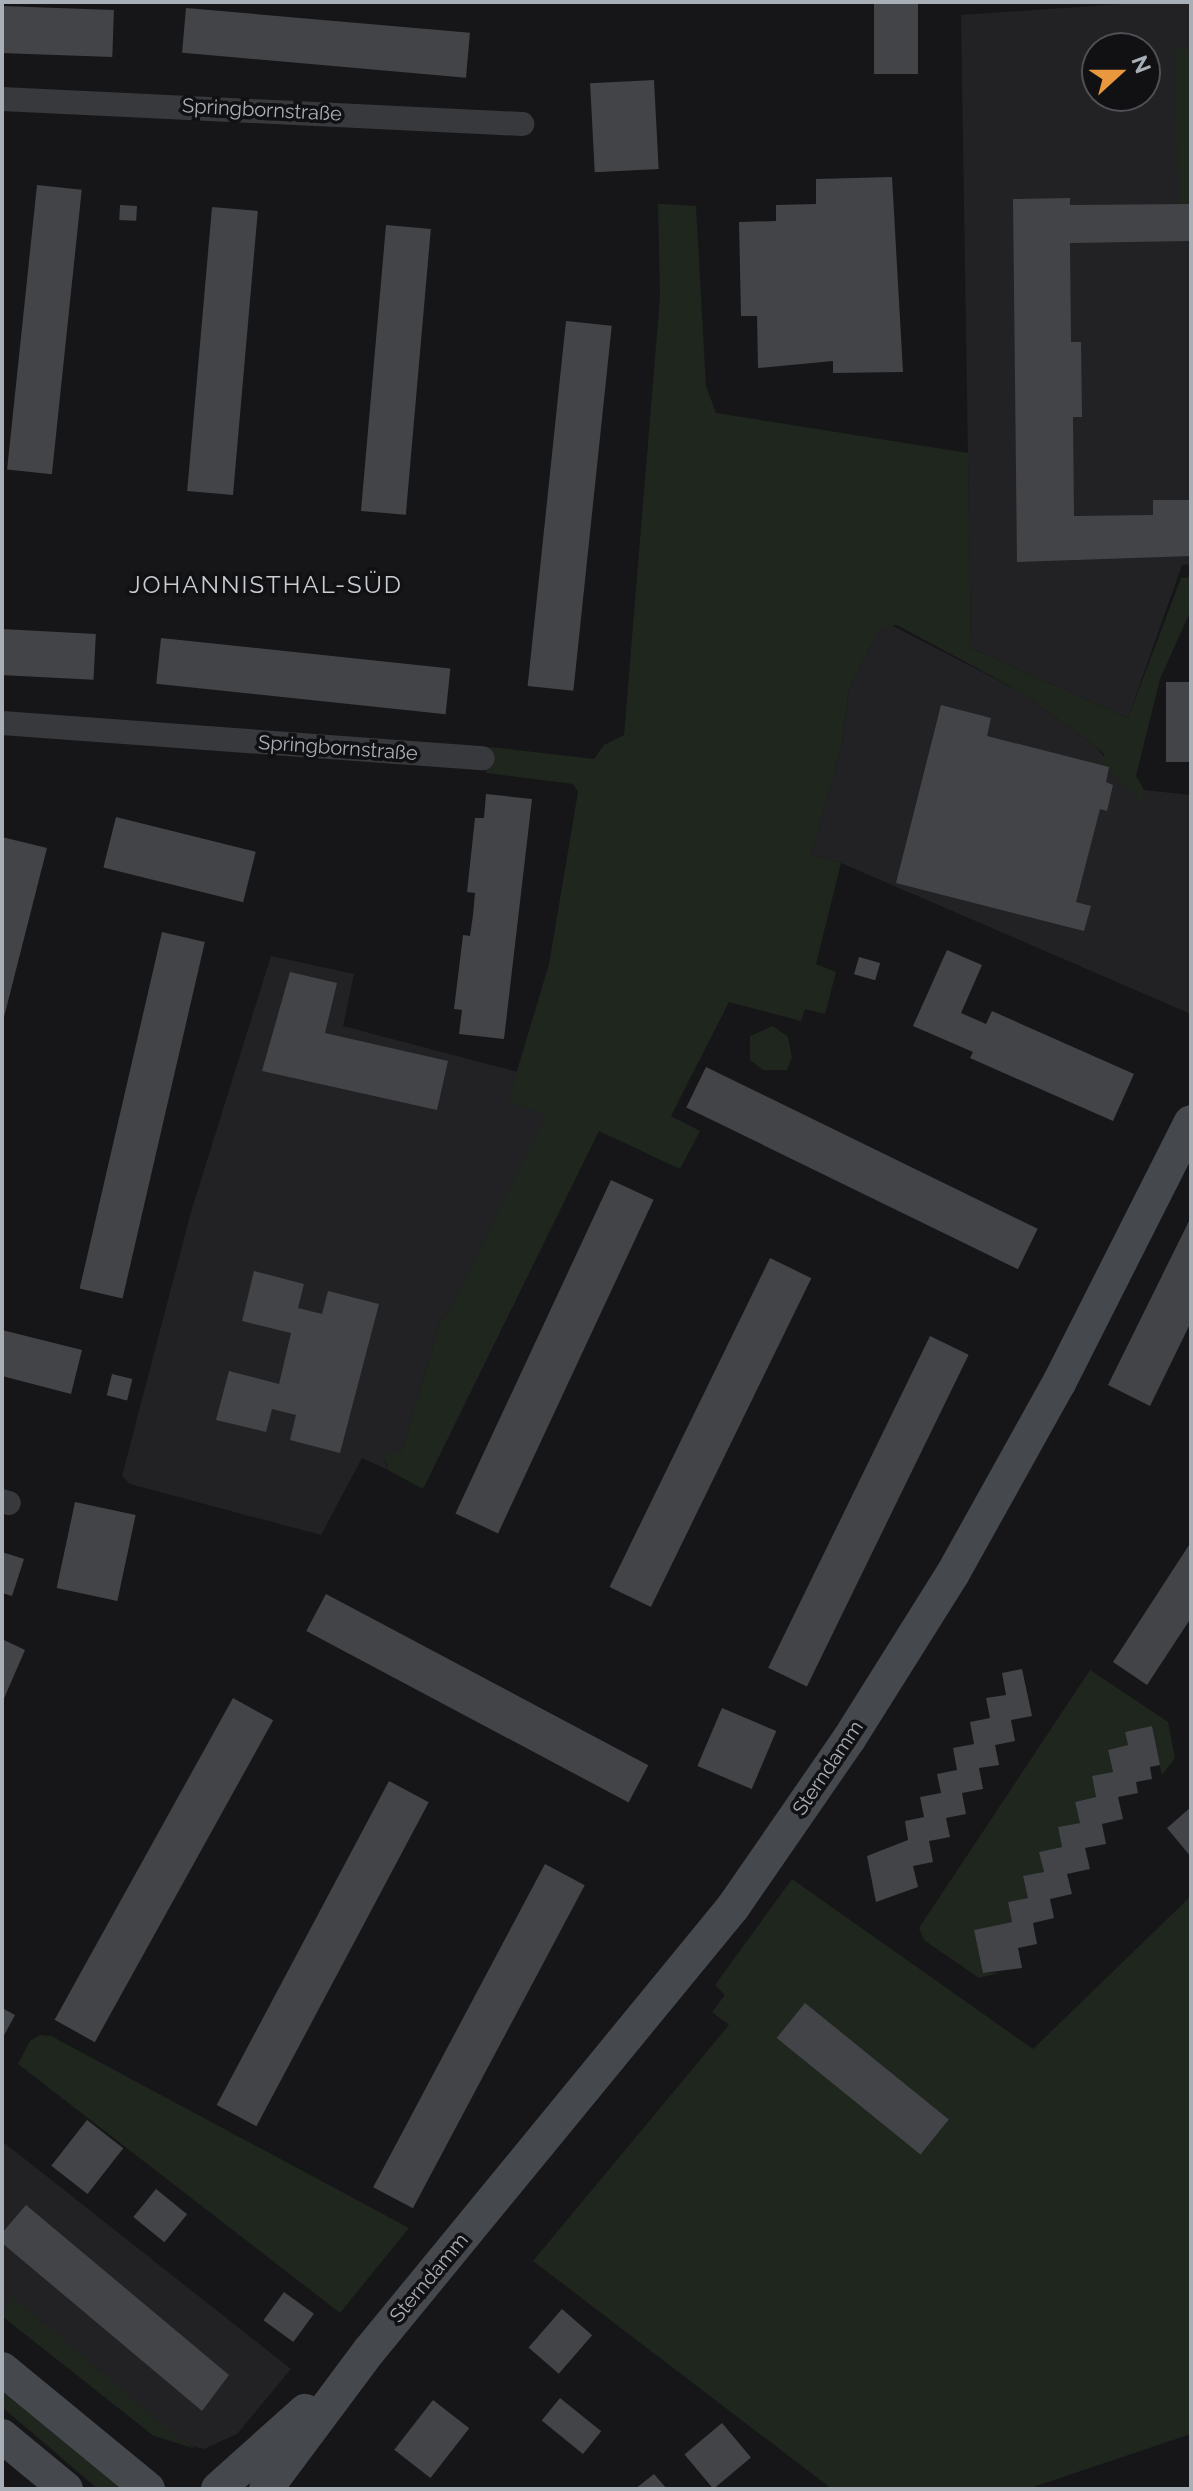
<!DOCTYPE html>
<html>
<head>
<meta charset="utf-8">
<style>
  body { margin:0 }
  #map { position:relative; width:1193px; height:2491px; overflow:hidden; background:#161618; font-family:Raleway,sans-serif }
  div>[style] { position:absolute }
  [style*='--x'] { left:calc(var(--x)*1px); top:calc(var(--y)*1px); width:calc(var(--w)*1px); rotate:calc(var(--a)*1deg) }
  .built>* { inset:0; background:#222225 }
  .green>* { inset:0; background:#1e261e }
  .building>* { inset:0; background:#434448; transform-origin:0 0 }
  .street>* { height:24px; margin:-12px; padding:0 12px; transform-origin:12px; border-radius:12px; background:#37393d }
  .secondary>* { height:34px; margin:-17px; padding:0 17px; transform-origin:17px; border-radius:17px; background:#45484d }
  span { translate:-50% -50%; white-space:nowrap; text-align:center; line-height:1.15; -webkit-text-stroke:7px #111113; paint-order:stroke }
  .street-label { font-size:20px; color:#a9afb7 }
  .quarter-label { font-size:24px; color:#c9cdd3; letter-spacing:2px }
  .frame { position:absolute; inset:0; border:4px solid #a9afb7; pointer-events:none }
  .north { position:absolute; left:1081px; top:32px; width:80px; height:80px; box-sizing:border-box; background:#111113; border:2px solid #4e5055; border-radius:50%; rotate:69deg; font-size:22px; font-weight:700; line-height:32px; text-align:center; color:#a9afb7 }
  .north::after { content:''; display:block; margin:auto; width:28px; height:36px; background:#e9983d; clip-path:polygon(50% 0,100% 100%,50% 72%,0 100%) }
</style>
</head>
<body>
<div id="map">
  <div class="built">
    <div style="clip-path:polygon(evenodd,1151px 2px,1191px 2px,1191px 564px,1182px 565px,1128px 718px,971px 648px,961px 15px,1151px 2px,1097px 48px,1145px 48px,1145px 96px,1097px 96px,1097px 48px)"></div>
    <div style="clip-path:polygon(889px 624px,1021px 692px,1095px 746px,1141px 801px,1144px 790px,1191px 795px,1191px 1014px,841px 863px,811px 855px,842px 745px,849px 689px,880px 629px)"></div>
    <div style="clip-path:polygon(271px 956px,354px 974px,343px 1026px,521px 1073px,557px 1113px,492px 1224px,445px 1318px,441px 1318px,402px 1451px,385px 1462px,388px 1470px,362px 1458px,321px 1535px,130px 1484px,122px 1476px,191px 1212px)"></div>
    <div style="clip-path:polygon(2px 2141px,291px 2369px,237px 2434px,204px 2449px,154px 2436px,2px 2316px)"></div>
  </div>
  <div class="green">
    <div style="clip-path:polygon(1174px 49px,1191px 49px,1191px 204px,1179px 204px)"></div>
    <div style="clip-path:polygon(658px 204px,696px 206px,706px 386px,716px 413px,968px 453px,971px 648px,1128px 718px,1181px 578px,1191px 577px,1191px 610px,1160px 679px,1136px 776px,1144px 790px,1142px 802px,1101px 762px,1104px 754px,1095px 746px,1021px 692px,897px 625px,880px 629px,849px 689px,842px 745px,811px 855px,841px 863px,816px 964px,836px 972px,825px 1014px,805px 1009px,801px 1021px,729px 1002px,671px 1116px,700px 1131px,680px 1169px,599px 1131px,423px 1489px,388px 1470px,384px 1455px,402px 1451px,441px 1318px,445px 1318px,546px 1115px,508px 1101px,549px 964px,578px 792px,573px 784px,486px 773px,490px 747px,594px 759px,604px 745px,624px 735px,660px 297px)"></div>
    <div style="clip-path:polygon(773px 1026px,788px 1037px,792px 1058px,787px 1070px,763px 1070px,750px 1060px,750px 1036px)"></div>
    <div style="clip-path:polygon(1090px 1670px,1168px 1722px,1175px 1758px,1162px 1775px,1152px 1727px,1125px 1732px,1128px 1745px,1108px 1750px,1113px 1772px,1092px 1777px,1096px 1797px,1075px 1802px,1080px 1823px,1058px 1827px,1062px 1847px,1040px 1852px,1044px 1872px,1023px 1877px,1028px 1898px,1008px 1902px,1012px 1922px,974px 1930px,983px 1972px,1000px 1973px,979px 1978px,924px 1940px,919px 1928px)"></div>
    <div style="clip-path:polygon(792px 1879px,1033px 2049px,1191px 1896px,1191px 2434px,1027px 2489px,832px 2489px,533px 2261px,729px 2025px,712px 2012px,725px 1995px,715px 1985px)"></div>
    <div style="clip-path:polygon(40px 2035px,51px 2036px,409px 2228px,340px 2313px,18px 2064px,30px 2041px)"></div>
    <div style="clip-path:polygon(12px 2296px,177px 2437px,196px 2449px,154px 2436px,2px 2316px)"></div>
    <div style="clip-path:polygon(2px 2386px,127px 2489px,98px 2489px,2px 2407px)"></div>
  </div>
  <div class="building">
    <div style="left:874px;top:2px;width:44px;height:72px"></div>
    <div style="left:2px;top:6px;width:112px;height:47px;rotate:2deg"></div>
    <div style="left:186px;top:8px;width:285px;height:45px;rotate:5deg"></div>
    <div style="left:654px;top:80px;width:89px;height:64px;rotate:87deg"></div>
    <div style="clip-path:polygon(892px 177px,903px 372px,833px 373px,833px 361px,758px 368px,757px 316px,741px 316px,739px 222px,776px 221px,776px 205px,816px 204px,816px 179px)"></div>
    <div style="left:37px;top:185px;width:45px;height:286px;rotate:6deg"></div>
    <div style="clip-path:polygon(1070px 198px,1070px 205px,1191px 204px,1191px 241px,1070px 243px,1071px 342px,1081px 342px,1082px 417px,1073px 417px,1074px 516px,1153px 515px,1153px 500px,1191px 500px,1191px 556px,1017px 562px,1013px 199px)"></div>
    <div style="left:120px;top:205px;width:17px;height:15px;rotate:3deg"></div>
    <div style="left:212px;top:207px;width:46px;height:285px;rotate:5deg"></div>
    <div style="left:386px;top:225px;width:45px;height:287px;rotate:5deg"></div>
    <div style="left:566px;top:321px;width:46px;height:367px;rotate:6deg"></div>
    <div style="left:2px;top:629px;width:94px;height:46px;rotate:3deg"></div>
    <div style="left:161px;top:638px;width:291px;height:46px;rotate:6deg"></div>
    <div style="left:1191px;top:682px;width:80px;height:25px;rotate:90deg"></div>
    <div style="clip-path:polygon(941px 705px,991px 718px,987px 736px,1109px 767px,1106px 782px,1113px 785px,1107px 811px,1100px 809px,1076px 902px,1091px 906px,1084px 931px,896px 883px)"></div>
    <div style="clip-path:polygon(486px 794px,532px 799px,504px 1039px,459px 1034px,462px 1010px,454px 1009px,463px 935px,470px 936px,473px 915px,475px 893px,467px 892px,475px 818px,484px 818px)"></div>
    <div style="left:116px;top:817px;width:144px;height:52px;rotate:14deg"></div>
    <div style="clip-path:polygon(2px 837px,47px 848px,3px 1021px,2px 1021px)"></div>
    <div style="left:162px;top:932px;width:44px;height:366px;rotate:13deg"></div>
    <div style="clip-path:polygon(947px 950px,982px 965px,961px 1013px,986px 1024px,992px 1011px,1134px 1074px,1113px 1121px,970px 1058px,973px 1052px,913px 1026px)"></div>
    <div style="left:859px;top:957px;width:22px;height:18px;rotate:16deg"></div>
    <div style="clip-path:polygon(290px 972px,337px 983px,325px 1033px,448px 1061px,437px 1110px,262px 1071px)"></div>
    <div style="left:706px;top:1067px;width:369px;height:45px;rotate:26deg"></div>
    <div style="left:611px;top:1180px;width:47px;height:368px;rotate:25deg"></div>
    <div style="clip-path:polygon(1191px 1217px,1191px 1322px,1150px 1406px,1108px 1385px)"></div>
    <div style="left:770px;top:1258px;width:46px;height:366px;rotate:26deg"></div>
    <div style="clip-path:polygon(254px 1271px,304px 1284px,298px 1308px,322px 1314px,328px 1291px,379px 1304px,340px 1453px,290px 1440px,296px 1415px,272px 1409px,266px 1432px,216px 1420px,229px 1371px,279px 1384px,291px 1333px,242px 1321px)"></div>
    <div style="clip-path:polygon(2px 1330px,82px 1350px,71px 1394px,2px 1376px)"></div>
    <div style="left:930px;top:1336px;width:43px;height:369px;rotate:26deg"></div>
    <div style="left:112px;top:1374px;width:21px;height:22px;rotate:14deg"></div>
    <div style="left:75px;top:1502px;width:62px;height:88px;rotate:12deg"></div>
    <div style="clip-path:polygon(1191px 1542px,1191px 1618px,1147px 1685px,1113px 1662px)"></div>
    <div style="clip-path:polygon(2px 1552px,24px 1559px,12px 1596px,2px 1593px)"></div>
    <div style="left:326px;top:1594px;width:365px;height:42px;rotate:28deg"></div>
    <div style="clip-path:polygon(2px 1639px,25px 1650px,2px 1703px)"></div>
    <div style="clip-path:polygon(1022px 1669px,1032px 1716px,1011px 1720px,1015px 1741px,995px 1745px,999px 1765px,979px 1768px,983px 1789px,962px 1793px,966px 1814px,946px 1818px,950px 1837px,929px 1841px,933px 1862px,913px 1866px,918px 1887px,876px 1902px,867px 1856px,908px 1840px,905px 1821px,924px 1817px,920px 1797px,941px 1793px,937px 1774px,957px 1770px,953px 1748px,974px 1744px,970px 1722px,990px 1718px,986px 1698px,1006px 1695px,1002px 1673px)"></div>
    <div style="left:233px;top:1698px;width:46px;height:368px;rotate:29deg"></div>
    <div style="left:722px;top:1708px;width:59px;height:63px;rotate:23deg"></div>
    <div style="clip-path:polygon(1152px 1726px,1160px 1765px,1150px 1767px,1152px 1779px,1136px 1782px,1138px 1793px,1118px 1797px,1123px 1819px,1102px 1824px,1106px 1844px,1085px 1848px,1090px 1869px,1067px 1874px,1072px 1894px,1050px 1899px,1054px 1918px,1033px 1923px,1037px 1944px,1018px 1948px,1022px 1968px,983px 1973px,974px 1930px,1012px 1922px,1008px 1902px,1028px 1898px,1023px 1876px,1044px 1872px,1039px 1852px,1062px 1847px,1058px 1827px,1080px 1823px,1075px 1802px,1096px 1797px,1092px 1776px,1113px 1772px,1108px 1750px,1128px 1745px,1125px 1732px)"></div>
    <div style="left:389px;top:1781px;width:45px;height:367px;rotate:28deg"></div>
    <div style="clip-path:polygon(1191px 1807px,1191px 1857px,1167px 1828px)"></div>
    <div style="left:545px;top:1864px;width:45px;height:366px;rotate:28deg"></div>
    <div style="left:805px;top:2003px;width:185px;height:45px;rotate:39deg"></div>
    <div style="clip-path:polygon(2px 2008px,15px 2015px,2px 2039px)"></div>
    <div style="left:87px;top:2120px;width:46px;height:58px;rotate:38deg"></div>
    <div style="left:156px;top:2189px;width:40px;height:36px;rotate:39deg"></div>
    <div style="clip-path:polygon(26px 2205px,229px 2375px,202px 2411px,2px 2243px,2px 2233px)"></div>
    <div style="left:284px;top:2292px;width:37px;height:35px;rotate:36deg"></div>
    <div style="left:562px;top:2309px;width:40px;height:51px;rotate:41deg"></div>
    <div style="left:560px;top:2398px;width:53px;height:29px;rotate:39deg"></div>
    <div style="left:433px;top:2400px;width:46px;height:63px;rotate:38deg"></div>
    <div style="left:722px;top:2423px;width:45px;height:49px;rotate:50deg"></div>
    <div style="clip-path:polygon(654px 2474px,667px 2489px,635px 2489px)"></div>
  </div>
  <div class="street">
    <div style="--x:2;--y:99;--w:521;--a:2.75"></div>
    <div style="--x:2;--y:723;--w:482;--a:4.2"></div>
    <div style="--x:2;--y:1501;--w:7;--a:16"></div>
  </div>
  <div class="secondary">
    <div style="--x:2;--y:2369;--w:189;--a:39.4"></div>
    <div style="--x:2;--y:2436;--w:83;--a:39.6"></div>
    <div style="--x:218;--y:2489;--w:117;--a:-41.9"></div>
    <div style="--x:266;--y:2489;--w:172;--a:-53.3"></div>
    <div style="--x:369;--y:2351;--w:574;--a:-50.65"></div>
    <div style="--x:733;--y:1907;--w:204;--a:-55.4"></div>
    <div style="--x:849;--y:1739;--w:194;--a:-57.9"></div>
    <div style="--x:952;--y:1575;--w:220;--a:-60.9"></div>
    <div style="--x:1059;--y:1383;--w:292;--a:-63.2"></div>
  </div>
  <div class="street-label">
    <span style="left:262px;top:110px;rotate:3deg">Springbornstraße</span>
    <span style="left:338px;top:748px;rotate:4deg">Springbornstraße</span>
    <span style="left:828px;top:1768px;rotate:-56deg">Sterndamm</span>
    <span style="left:429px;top:2278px;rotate:-50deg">Sterndamm</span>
  </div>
  <div class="quarter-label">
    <span style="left:266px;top:585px">JOHANNISTHAL-SÜD</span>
  </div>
  <div class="frame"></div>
  <div class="north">N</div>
</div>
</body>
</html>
